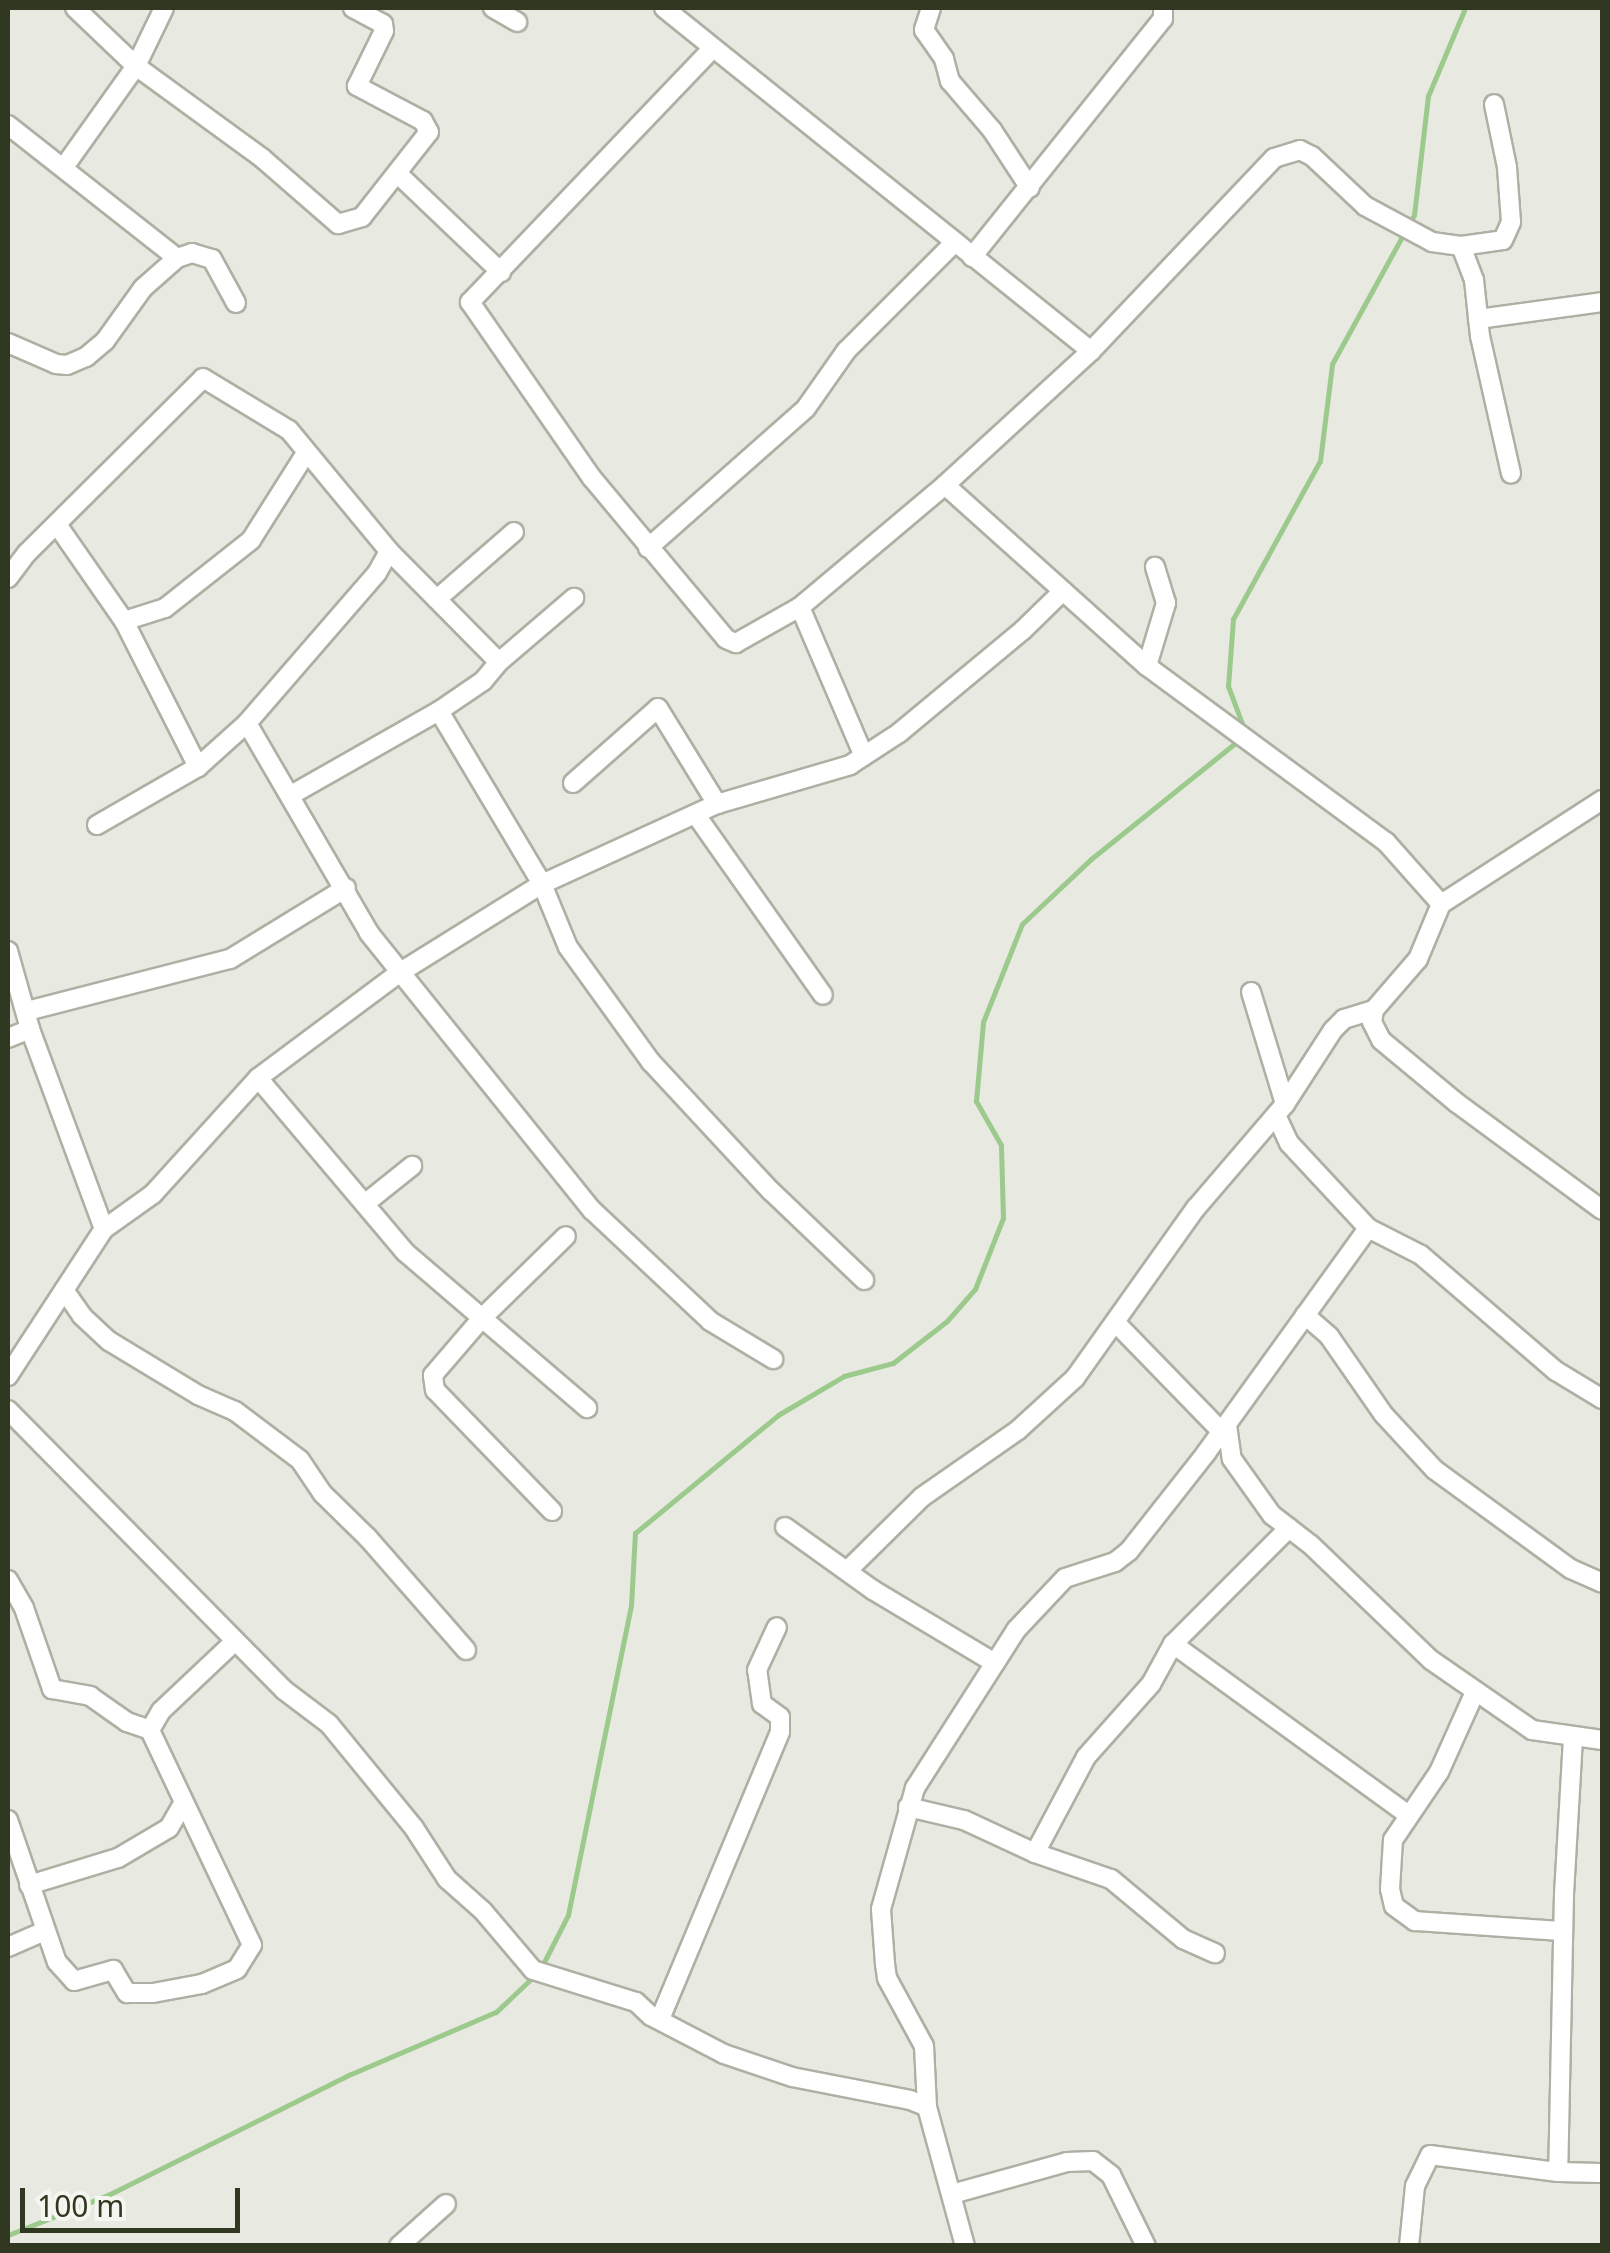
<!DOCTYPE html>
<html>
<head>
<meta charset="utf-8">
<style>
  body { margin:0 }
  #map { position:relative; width:1610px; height:2253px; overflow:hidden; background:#e8e9e0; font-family:"Noto Sans",sans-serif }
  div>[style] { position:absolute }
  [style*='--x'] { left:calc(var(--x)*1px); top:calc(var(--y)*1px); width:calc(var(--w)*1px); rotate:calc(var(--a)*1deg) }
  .stream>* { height:5px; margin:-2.5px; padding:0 2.5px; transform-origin:2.5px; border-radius:2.5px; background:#9bca8c }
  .roads { filter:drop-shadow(2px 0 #adb0a3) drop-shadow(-2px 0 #adb0a3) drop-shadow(0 2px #adb0a3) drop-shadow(0 -2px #adb0a3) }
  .minor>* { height:18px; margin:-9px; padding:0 9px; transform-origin:9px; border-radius:9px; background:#fff }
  span { translate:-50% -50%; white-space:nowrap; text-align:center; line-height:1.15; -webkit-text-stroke:8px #f6f6f0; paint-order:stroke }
  .frame { position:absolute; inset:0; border:10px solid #303822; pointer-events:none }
  .scale { position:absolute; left:20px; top:2188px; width:220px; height:45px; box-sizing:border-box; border:5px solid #303822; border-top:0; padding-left:12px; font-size:30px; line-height:35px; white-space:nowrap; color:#303822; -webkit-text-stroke:8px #f6f6f0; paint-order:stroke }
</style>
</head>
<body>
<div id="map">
  <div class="stream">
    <div style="--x:1244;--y:729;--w:46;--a:-110.4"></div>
    <div style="--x:1228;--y:686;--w:67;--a:-85.7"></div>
    <div style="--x:1233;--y:619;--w:180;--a:-61.2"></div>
    <div style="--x:1320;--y:461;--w:98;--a:-82.9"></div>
    <div style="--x:1332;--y:364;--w:170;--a:-61.2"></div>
    <div style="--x:1414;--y:215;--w:120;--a:-83.3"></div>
    <div style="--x:1428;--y:96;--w:95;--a:-67.2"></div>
    <div style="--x:541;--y:1968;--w:59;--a:-63"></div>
    <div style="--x:568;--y:1915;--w:315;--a:-78.5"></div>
    <div style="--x:631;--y:1606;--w:73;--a:-86.9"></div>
    <div style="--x:635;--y:1533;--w:185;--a:-39.5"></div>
    <div style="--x:778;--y:1415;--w:77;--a:-30.6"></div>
    <div style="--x:844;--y:1376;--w:51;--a:-14.9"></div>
    <div style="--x:893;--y:1363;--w:68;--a:-37.9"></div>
    <div style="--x:947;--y:1321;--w:43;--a:-48.8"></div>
    <div style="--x:975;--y:1289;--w:76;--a:-68.5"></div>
    <div style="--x:1003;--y:1218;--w:73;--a:-91.6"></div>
    <div style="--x:1001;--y:1145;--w:51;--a:-119.6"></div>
    <div style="--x:976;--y:1101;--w:79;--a:-84.9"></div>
    <div style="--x:983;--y:1022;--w:105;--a:-68.3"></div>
    <div style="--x:1022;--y:924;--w:95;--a:-43.3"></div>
    <div style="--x:1091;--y:859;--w:189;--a:-38.8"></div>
    <div style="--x:8;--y:2235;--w:108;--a:-21.8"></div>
    <div style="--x:108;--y:2195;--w:271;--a:-26.5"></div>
    <div style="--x:351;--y:2074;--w:158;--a:-23.2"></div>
    <div style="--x:496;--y:2012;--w:52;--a:-43.5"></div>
  </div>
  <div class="roads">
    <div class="minor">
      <div style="--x:75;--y:8;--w:84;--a:43.6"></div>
      <div style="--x:136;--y:66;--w:156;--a:36.1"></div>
      <div style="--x:262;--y:158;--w:101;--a:41"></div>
      <div style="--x:338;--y:224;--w:25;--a:-16"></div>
      <div style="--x:362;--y:217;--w:108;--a:-51.8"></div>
      <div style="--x:429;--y:132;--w:13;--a:-119"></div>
      <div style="--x:423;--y:121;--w:75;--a:-152.1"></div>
      <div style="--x:357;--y:86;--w:61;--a:-63.9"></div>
      <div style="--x:384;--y:31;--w:7;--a:-98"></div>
      <div style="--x:383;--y:24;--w:34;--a:-152"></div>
      <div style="--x:493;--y:8;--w:28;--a:30"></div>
      <div style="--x:664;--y:8;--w:548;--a:38.77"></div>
      <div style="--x:931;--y:8;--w:23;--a:108"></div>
      <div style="--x:924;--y:30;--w:35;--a:55"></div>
      <div style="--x:944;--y:59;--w:23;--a:75"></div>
      <div style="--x:950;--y:81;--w:65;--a:49.4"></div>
      <div style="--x:992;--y:130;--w:69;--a:56.8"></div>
      <div style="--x:711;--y:50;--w:349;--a:133.7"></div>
      <div style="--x:470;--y:302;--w:214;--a:55.3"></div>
      <div style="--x:592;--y:478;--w:209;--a:50.2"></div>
      <div style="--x:726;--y:639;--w:11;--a:22"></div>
      <div style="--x:736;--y:643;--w:73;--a:-29.4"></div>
      <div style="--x:800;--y:607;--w:189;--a:-40.1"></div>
      <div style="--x:945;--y:485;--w:198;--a:-42.5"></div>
      <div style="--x:1091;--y:351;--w:266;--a:-46.5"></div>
      <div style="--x:1274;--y:158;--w:27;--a:-17"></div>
      <div style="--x:1300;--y:150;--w:13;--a:27"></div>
      <div style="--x:1312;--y:156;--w:73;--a:43.3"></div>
      <div style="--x:1365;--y:206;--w:76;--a:28.2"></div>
      <div style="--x:1432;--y:242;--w:29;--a:8"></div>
      <div style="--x:1461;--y:246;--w:42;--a:-8.1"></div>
      <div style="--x:1503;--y:240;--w:20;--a:-66"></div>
      <div style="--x:1511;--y:222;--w:55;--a:-94.2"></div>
      <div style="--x:1507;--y:167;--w:64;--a:-101.7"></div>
      <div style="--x:8;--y:125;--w:215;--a:38.2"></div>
      <div style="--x:64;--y:167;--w:124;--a:-54.5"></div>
      <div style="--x:136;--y:66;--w:64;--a:-64.2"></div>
      <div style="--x:399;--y:175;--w:141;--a:43.6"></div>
      <div style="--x:1461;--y:246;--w:36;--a:69"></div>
      <div style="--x:1474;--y:280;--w:56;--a:83.9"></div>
      <div style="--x:1480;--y:336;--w:141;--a:77.3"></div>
      <div style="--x:972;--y:257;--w:305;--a:-51.3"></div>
      <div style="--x:1163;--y:19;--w:11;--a:-90"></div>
      <div style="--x:1478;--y:319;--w:125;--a:-7.8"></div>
      <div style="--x:8;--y:343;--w:52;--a:23.6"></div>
      <div style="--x:56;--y:364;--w:11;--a:5"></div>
      <div style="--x:67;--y:365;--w:21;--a:-23"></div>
      <div style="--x:86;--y:357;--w:25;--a:-40"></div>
      <div style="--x:105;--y:341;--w:65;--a:-54.4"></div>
      <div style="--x:143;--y:288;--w:45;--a:-41.4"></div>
      <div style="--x:177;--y:258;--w:16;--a:-18"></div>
      <div style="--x:192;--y:253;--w:21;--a:17"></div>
      <div style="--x:212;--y:259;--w:50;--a:61.4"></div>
      <div style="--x:945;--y:485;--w:271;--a:41.9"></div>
      <div style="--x:1147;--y:666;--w:297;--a:36.4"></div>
      <div style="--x:1386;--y:842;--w:83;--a:48.4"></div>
      <div style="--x:58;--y:526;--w:116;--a:55.2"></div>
      <div style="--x:124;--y:621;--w:164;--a:63.1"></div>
      <div style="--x:648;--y:548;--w:211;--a:-41.5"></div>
      <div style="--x:806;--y:408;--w:70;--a:-54.9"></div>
      <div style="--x:846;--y:351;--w:153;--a:-45"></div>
      <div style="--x:8;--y:578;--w:31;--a:-53"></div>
      <div style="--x:27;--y:553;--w:248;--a:-44.8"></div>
      <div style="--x:203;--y:378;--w:100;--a:31.2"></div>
      <div style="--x:289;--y:430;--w:157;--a:50.4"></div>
      <div style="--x:389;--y:551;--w:156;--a:45.3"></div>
      <div style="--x:499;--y:662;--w:25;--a:130"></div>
      <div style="--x:483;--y:681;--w:53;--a:145.7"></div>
      <div style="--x:439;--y:711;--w:201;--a:59.2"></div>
      <div style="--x:542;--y:884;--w:192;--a:-24.6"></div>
      <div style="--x:717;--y:804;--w:139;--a:-16.3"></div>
      <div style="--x:850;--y:765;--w:59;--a:-33.1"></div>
      <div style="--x:899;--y:733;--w:161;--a:-39.7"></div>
      <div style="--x:1023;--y:630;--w:56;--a:-44.3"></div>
      <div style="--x:437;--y:599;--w:102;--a:-41"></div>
      <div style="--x:800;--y:607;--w:162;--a:66.8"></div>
      <div style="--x:124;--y:621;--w:43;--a:-17.6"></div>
      <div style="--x:165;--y:608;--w:110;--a:-38.3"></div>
      <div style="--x:251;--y:540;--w:103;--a:-57.7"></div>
      <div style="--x:499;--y:662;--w:99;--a:-40.5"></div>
      <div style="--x:1147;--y:666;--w:66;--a:-73.2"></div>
      <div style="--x:1166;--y:603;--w:38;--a:-107"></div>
      <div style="--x:247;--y:723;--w:243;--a:59.8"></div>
      <div style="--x:369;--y:933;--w:356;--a:51.2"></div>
      <div style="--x:592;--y:1210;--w:162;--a:43.2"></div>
      <div style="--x:710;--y:1321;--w:74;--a:31.1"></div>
      <div style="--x:573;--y:783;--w:113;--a:-41.4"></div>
      <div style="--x:658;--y:708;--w:113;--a:58.4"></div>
      <div style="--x:291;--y:795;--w:170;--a:-29.6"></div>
      <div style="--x:1602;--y:800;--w:192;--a:147.1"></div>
      <div style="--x:1441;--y:904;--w:60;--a:112.7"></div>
      <div style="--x:1418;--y:959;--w:67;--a:130.8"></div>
      <div style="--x:1374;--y:1010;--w:12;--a:99"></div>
      <div style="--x:1372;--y:1022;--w:20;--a:63"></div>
      <div style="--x:1381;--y:1040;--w:99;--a:39.7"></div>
      <div style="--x:1457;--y:1103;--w:180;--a:36.4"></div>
      <div style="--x:696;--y:815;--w:220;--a:54.8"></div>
      <div style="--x:97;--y:825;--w:116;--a:-29.9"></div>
      <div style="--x:198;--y:767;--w:66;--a:-41.9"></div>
      <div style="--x:247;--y:723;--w:198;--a:-49.1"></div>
      <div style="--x:377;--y:573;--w:25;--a:-61"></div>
      <div style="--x:8;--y:951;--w:81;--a:74.2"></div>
      <div style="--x:30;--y:1029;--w:213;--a:69.7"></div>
      <div style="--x:1251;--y:992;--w:117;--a:73.1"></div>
      <div style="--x:27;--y:1011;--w:210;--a:-14.4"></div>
      <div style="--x:230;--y:959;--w:136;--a:-31.5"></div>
      <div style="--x:8;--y:1038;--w:24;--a:-22"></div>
      <div style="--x:258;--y:1078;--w:228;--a:49.8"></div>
      <div style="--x:405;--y:1252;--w:240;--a:40.6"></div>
      <div style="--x:1276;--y:1115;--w:31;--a:65"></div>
      <div style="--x:1289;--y:1143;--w:116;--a:47.1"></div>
      <div style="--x:1368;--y:1228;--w:59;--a:27"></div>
      <div style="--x:1421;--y:1255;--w:178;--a:40.7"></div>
      <div style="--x:1556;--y:1371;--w:54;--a:31.3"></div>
      <div style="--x:367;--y:1202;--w:58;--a:-38.7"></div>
      <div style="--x:64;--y:1290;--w:32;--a:55"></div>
      <div style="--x:82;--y:1316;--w:37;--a:43"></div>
      <div style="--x:109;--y:1341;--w:104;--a:31.2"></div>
      <div style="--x:198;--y:1395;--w:40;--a:23.4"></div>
      <div style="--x:235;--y:1411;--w:81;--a:37"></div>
      <div style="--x:300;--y:1460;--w:40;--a:56"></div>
      <div style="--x:322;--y:1493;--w:64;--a:44.4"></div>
      <div style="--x:368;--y:1538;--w:149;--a:48.8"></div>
      <div style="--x:1305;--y:1315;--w:32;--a:41"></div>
      <div style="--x:1329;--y:1336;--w:96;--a:55.2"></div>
      <div style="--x:1384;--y:1415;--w:75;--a:47.2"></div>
      <div style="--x:1435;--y:1470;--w:168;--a:36.1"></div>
      <div style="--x:1571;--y:1569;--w:34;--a:24"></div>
      <div style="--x:1116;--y:1323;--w:152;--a:45.8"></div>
      <div style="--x:8;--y:1376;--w:176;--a:-56.9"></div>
      <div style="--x:104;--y:1229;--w:60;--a:-35.5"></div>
      <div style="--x:153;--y:1194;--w:156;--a:-47.8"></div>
      <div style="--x:258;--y:1078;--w:176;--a:-36.7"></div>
      <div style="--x:399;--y:973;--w:168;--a:-31.9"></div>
      <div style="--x:542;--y:884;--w:68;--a:67.6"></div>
      <div style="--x:568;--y:947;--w:142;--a:54.2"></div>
      <div style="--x:651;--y:1062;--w:176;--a:47.1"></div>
      <div style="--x:771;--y:1191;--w:129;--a:43.7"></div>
      <div style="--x:8;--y:1410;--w:393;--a:45.4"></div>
      <div style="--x:284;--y:1690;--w:56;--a:37.1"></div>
      <div style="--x:329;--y:1724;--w:134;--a:50.7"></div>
      <div style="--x:414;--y:1828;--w:61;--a:57.1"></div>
      <div style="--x:447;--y:1879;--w:48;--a:41.6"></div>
      <div style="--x:483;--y:1911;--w:77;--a:49.7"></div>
      <div style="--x:533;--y:1970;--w:108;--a:17.3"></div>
      <div style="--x:636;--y:2002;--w:21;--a:43"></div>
      <div style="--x:651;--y:2016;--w:82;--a:27.5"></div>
      <div style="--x:724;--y:2054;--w:72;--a:18.7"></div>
      <div style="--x:792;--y:2077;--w:120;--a:11"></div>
      <div style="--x:910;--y:2100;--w:18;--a:22"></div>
      <div style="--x:1227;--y:1425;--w:34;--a:82"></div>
      <div style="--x:1232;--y:1459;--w:69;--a:54.5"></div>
      <div style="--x:1272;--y:1515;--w:49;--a:37.6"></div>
      <div style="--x:1311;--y:1545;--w:166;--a:43.8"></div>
      <div style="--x:1431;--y:1660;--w:123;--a:34.7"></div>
      <div style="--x:1532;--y:1730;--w:71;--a:8.1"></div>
      <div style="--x:552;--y:1511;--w:168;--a:-134"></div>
      <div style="--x:435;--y:1390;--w:15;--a:-98"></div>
      <div style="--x:433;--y:1375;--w:75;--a:-49.3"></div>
      <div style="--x:482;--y:1318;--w:117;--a:-44.3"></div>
      <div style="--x:785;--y:1527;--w:108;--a:35.6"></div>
      <div style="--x:873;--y:1590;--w:142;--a:30.9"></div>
      <div style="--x:848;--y:1570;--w:104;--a:-44.6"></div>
      <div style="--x:922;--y:1497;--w:117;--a:-34.9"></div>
      <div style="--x:1018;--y:1430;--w:77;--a:-42.4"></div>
      <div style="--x:1075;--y:1378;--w:209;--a:-54.6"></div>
      <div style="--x:1196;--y:1208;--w:137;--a:-49.4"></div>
      <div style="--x:1285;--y:1104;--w:88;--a:-57"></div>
      <div style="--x:1333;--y:1030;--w:16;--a:-45"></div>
      <div style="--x:1344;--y:1019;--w:31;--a:-17"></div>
      <div style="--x:8;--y:1580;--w:32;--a:60"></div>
      <div style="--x:24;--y:1608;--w:86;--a:70.9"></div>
      <div style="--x:52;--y:1689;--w:39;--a:10"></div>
      <div style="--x:90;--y:1696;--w:45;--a:35.1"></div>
      <div style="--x:127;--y:1722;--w:24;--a:19"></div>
      <div style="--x:1173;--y:1644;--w:291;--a:36"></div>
      <div style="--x:1475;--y:1692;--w:88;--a:114.2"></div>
      <div style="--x:1439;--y:1772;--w:82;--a:124.1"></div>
      <div style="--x:1393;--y:1840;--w:49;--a:93.5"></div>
      <div style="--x:1390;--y:1889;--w:17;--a:77"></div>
      <div style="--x:1394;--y:1906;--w:26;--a:36"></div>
      <div style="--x:1415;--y:1921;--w:148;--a:3.9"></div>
      <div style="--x:1573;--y:1738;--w:156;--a:93.3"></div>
      <div style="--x:1564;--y:1894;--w:278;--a:91.2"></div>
      <div style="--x:1558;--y:2172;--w:44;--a:1.3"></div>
      <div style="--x:908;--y:1807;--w:57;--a:13.1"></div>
      <div style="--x:964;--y:1820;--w:78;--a:24.9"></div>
      <div style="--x:1035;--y:1853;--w:80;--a:18.9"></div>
      <div style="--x:1111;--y:1879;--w:94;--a:39.8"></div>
      <div style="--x:1183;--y:1939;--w:35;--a:24"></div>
      <div style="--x:8;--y:1820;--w:150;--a:71"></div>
      <div style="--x:57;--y:1962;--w:25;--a:48"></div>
      <div style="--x:74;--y:1981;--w:41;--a:-15.8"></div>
      <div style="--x:113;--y:1970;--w:27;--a:59"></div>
      <div style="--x:127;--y:1993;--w:26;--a:0"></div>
      <div style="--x:153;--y:1993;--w:50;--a:-10.4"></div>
      <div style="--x:202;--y:1984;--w:38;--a:-23"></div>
      <div style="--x:237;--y:1969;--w:28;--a:-58"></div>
      <div style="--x:252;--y:1945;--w:238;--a:-115.4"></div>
      <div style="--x:150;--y:1730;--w:22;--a:-60"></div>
      <div style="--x:161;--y:1711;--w:102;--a:-43.4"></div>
      <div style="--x:1035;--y:1853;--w:109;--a:-62"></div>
      <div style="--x:1086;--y:1757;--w:98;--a:-48.3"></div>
      <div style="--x:1151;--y:1684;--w:46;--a:-61.2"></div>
      <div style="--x:1173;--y:1644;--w:164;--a:-45"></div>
      <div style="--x:29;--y:1885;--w:93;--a:-16.9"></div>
      <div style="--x:118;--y:1858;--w:59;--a:-30.5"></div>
      <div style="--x:169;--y:1828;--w:28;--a:-60"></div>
      <div style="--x:8;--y:1947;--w:40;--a:-23.4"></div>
      <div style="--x:660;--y:2019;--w:311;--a:-67.3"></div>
      <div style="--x:780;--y:1732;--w:15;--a:-90"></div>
      <div style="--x:780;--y:1717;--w:22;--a:-144"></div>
      <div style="--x:762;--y:1704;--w:34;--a:-98"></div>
      <div style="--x:757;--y:1670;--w:47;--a:-65.1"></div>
      <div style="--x:952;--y:2194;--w:119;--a:-15.5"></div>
      <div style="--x:1067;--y:2162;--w:26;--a:-2"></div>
      <div style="--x:1093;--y:2161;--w:23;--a:38"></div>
      <div style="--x:1111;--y:2175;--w:79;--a:63.8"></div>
      <div style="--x:399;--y:2246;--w:63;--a:-41.8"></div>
      <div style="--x:965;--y:2246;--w:144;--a:-105.3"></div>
      <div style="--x:927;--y:2107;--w:61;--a:-92.8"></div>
      <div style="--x:924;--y:2046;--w:77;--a:-118.6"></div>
      <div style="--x:887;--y:1978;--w:14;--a:-98"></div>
      <div style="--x:885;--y:1964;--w:55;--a:-94.2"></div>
      <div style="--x:881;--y:1909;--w:126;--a:-74.3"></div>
      <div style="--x:915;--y:1788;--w:188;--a:-57.4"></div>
      <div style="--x:1016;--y:1630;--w:71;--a:-46.7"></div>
      <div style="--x:1065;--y:1578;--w:52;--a:-17.7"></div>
      <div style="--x:1115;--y:1562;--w:18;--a:-38"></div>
      <div style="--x:1129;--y:1551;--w:125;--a:-51.8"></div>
      <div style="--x:1206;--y:1453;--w:277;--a:-54.2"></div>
      <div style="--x:1409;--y:2246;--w:60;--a:-84.3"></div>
      <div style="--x:1415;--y:2186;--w:34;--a:-64"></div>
      <div style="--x:1430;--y:2155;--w:129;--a:7.6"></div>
    </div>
  </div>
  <div class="frame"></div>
  <div class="scale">100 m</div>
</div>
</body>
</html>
